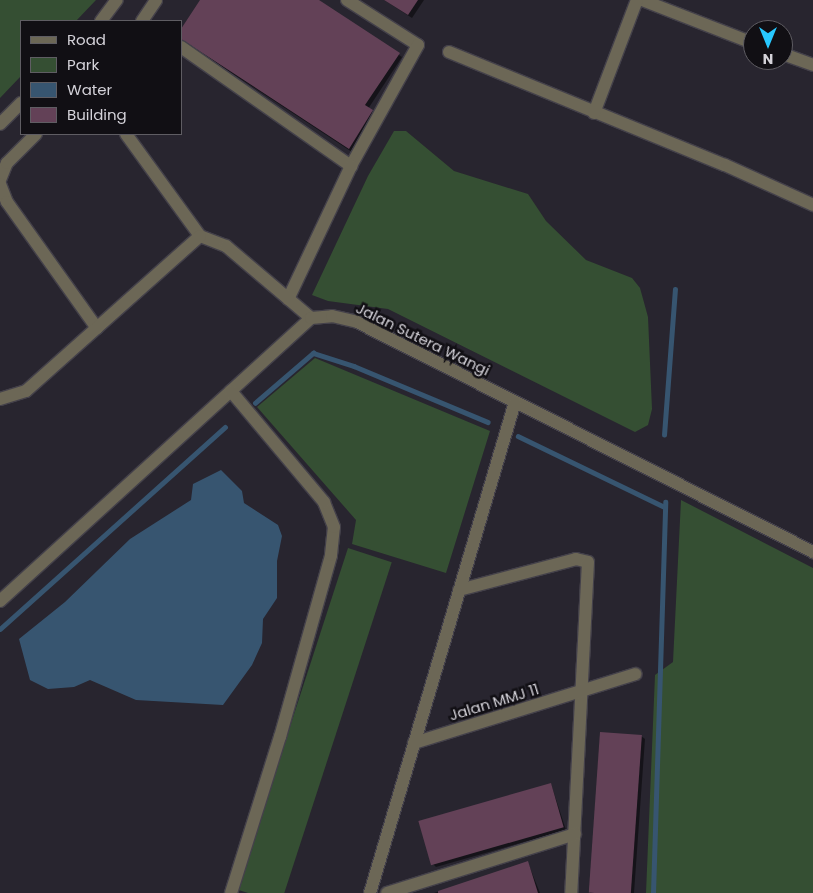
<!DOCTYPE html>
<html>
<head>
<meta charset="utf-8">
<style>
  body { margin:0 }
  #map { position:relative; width:813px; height:893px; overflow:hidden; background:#28252f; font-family:Poppins,sans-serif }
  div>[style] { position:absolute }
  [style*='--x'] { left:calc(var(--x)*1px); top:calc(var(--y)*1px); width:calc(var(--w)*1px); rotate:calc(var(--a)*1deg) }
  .green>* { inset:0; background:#354f33; transform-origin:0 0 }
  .water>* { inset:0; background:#375570 }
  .shadow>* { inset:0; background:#0007 }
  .stream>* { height:4.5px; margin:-2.25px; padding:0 2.25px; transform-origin:2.25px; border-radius:2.25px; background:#375570 }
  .building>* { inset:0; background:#634157; transform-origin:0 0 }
  .roads { filter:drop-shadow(1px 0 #44414a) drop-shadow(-1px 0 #44414a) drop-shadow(0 1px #44414a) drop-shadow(0 -1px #44414a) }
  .minor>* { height:12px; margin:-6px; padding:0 6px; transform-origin:6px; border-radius:6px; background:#6c6756 }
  span { translate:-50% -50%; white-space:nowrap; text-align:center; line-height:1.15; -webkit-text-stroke:5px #110f14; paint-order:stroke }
  .street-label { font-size:15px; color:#d4d2d9 }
  .legend { position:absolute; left:20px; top:20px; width:162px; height:115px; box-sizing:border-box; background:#110f14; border:1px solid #5f5d63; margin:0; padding:6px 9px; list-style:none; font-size:15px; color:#d4d2d9 }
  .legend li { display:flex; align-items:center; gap:10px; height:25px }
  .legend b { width:25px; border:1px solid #5f5d63 }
  .north { position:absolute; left:743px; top:20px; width:50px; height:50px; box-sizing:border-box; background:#110f14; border:1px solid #5f5d63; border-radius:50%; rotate:180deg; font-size:14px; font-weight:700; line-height:20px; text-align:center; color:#d4d2d9 }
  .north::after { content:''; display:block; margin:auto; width:18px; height:22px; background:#28c8ff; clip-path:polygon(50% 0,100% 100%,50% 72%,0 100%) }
</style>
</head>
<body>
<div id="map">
  <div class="green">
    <div style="clip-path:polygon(0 0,96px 0,76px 21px,21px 21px,21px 76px,0 98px)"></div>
    <div style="clip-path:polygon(394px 131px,406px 131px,454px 171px,528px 194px,546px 221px,586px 260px,632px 278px,640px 288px,648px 317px,652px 409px,648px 425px,635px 432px,388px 309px,328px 301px,312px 295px,368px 176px)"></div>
    <div style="clip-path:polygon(315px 358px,490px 431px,446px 573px,352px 544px,356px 520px,257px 407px)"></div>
    <div style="clip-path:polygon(681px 500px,813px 568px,813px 893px,646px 893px,655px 675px,673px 662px)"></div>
    <div style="left:348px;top:548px;width:46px;height:359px;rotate:18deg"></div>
  </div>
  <div class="water">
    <div style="clip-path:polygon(221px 470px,242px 491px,244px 503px,278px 525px,282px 536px,277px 561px,277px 598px,263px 619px,262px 643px,252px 665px,223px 705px,136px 700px,90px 680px,74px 687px,48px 689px,30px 680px,19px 639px,65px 602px,130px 539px,191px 500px,193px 484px)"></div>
  </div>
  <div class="shadow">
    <div style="clip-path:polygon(202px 0,317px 0,402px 57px,368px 109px,375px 115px,352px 152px,181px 40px,181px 31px)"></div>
    <div style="clip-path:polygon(384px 0,424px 0,412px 18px)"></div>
    <div style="clip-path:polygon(641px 736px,645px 739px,634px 893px,590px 893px)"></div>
    <div style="clip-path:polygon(551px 784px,566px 830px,436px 867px,432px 863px)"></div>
    <div style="clip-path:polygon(528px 863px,540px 893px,434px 893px)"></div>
  </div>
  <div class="stream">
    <div style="--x:255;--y:403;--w:77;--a:-40.8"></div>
    <div style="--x:313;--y:353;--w:43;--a:17.6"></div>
    <div style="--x:354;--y:366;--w:145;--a:22.7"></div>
    <div style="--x:664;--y:435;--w:146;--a:-85.7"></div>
    <div style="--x:518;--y:436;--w:163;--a:25.8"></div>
    <div style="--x:0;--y:629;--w:302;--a:-41.9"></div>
    <div style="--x:653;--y:893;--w:391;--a:-88.2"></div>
  </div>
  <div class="building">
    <div style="clip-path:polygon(200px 0,319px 0,400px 53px,365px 105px,373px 110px,349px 149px,181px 39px,181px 29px)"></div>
    <div style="clip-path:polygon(384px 0,418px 0,408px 15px)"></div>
    <div style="left:600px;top:732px;width:42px;height:161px;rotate:4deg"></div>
    <div style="left:551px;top:783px;width:46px;height:138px;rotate:74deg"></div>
    <div style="clip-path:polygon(528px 861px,538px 893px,438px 893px,438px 891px)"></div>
  </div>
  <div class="roads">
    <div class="minor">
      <div style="--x:347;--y:0;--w:84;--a:32.4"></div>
      <div style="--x:418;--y:45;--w:138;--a:119"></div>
      <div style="--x:642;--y:0;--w:119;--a:21.2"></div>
      <div style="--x:101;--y:21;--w:26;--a:-53"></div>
      <div style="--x:142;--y:21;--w:25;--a:-56"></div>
      <div style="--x:181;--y:47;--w:208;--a:35"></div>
      <div style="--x:351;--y:166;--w:147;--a:115.3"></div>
      <div style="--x:449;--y:52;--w:298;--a:22.3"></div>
      <div style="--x:725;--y:165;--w:97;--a:24.4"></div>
      <div style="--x:783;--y:54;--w:32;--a:20"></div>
      <div style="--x:594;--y:113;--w:121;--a:-69.2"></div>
      <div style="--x:0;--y:124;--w:30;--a:-45"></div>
      <div style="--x:126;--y:134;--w:126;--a:54"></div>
      <div style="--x:200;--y:236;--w:28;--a:21"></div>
      <div style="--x:226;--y:246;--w:111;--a:40.3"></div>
      <div style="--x:0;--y:180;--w:18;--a:-68"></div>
      <div style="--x:7;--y:163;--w:41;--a:-45"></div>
      <div style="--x:0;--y:184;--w:19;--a:69"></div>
      <div style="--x:7;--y:202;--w:155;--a:54.5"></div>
      <div style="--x:0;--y:399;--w:27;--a:-17"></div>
      <div style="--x:26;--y:391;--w:233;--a:-41.7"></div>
      <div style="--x:459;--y:590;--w:121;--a:-14.8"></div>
      <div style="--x:576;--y:559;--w:12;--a:14"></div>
      <div style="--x:588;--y:562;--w:331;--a:92.9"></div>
      <div style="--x:0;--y:601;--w:420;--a:-42.3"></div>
      <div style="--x:311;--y:318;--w:21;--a:-5"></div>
      <div style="--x:332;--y:316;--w:26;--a:13"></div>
      <div style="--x:357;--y:322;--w:511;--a:26.77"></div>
      <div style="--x:414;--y:743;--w:232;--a:-17.3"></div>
      <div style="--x:231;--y:893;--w:164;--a:-72.6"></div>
      <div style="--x:280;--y:737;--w:189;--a:-74.3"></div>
      <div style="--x:331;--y:555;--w:28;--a:-84"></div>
      <div style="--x:334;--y:527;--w:27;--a:-112"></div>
      <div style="--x:324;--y:502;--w:145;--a:-130"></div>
      <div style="--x:370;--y:893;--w:512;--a:-73.55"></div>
      <div style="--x:387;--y:893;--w:197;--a:-17.4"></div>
    </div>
  </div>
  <div class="street-label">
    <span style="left:423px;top:339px;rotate:26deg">Jalan Sutera Wangi</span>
    <span style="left:494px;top:702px;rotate:-17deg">Jalan MMJ 11</span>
  </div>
  <ul class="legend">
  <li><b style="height:6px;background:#6c6756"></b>Road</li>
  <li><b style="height:14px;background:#354f33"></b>Park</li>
  <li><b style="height:14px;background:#375570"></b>Water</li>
  <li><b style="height:14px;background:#634157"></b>Building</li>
  </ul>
  <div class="north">N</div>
</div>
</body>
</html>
